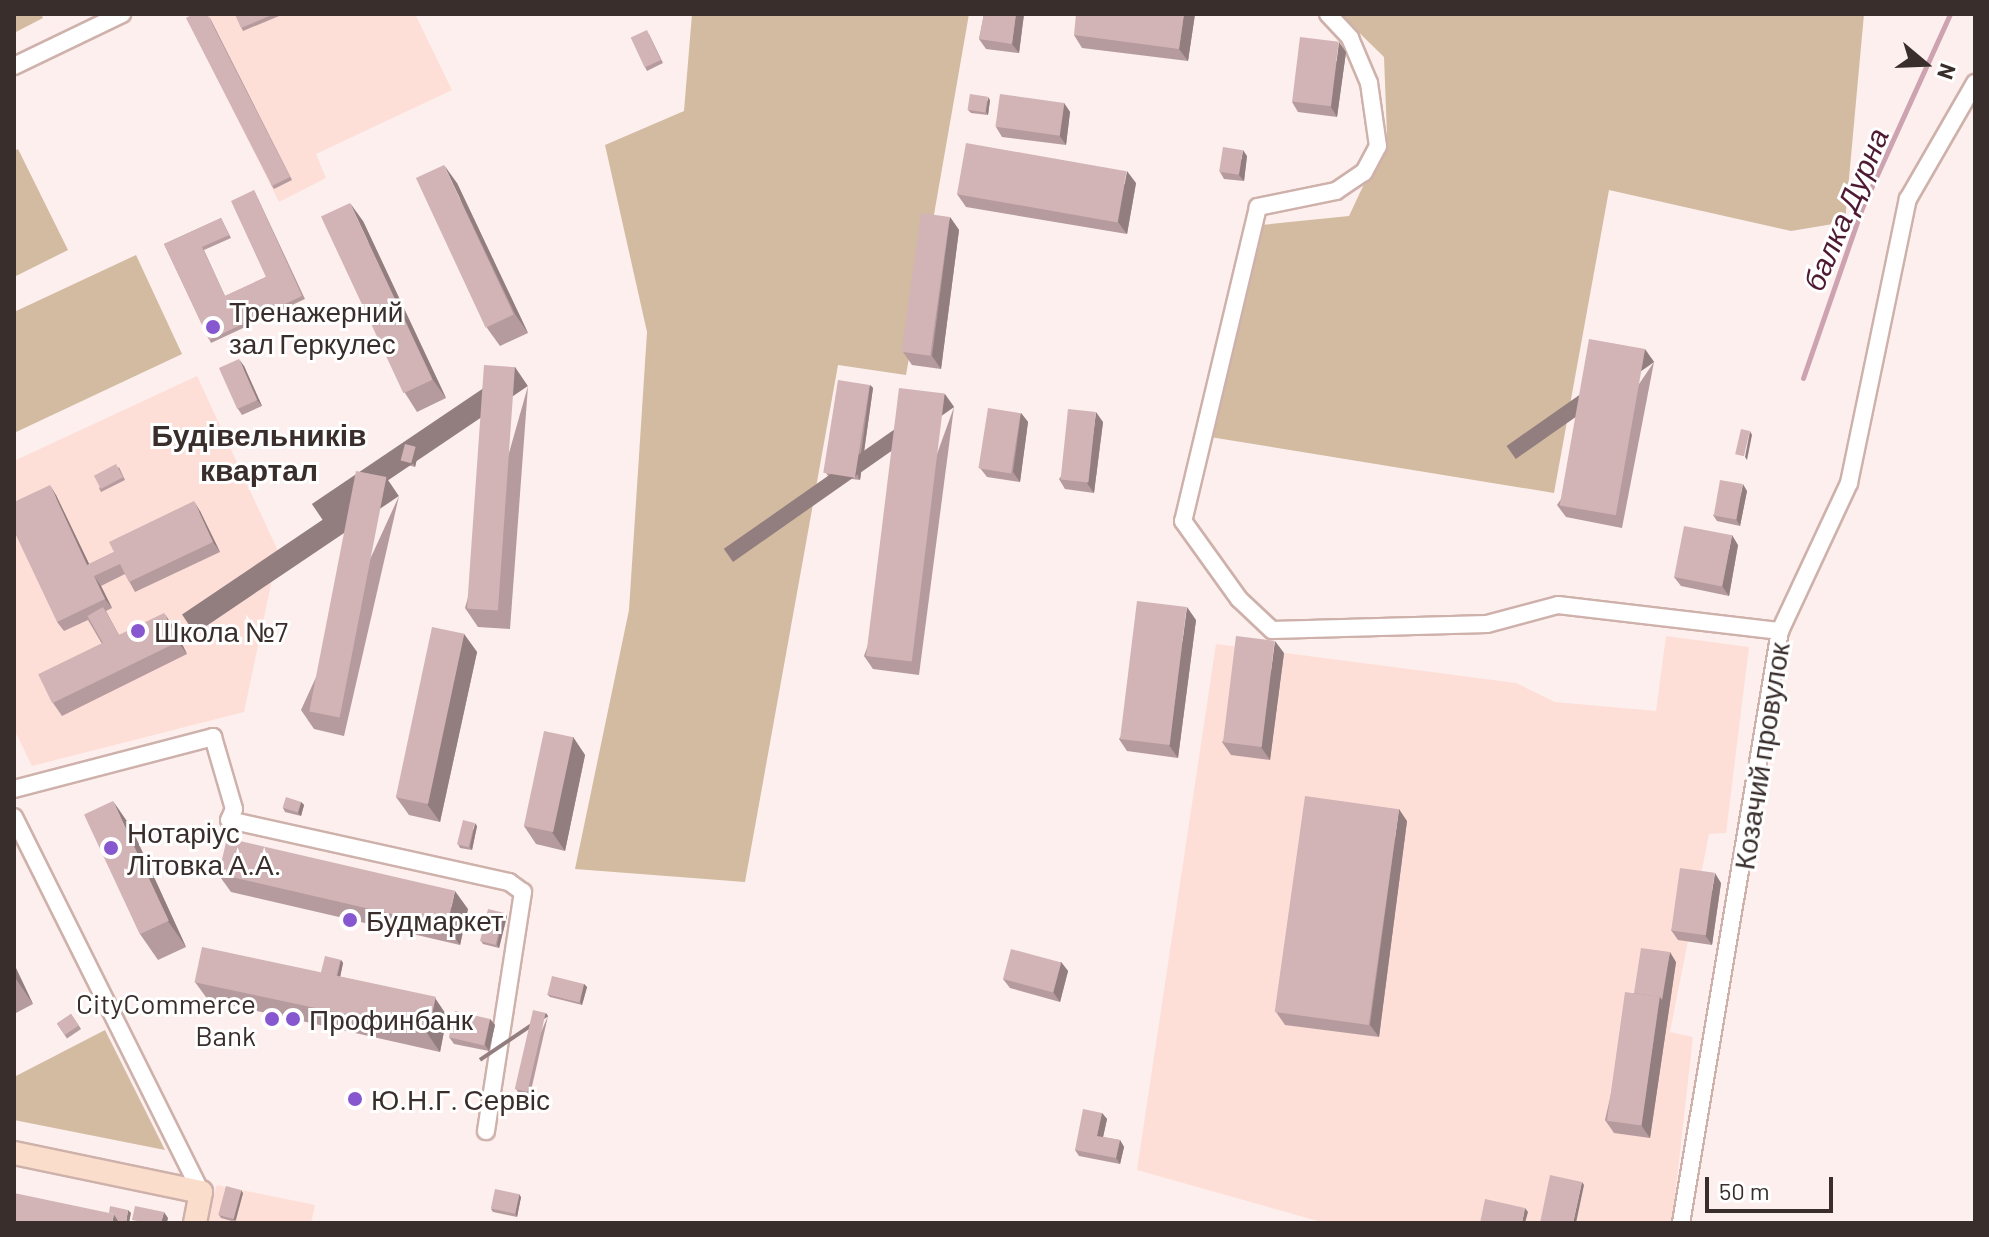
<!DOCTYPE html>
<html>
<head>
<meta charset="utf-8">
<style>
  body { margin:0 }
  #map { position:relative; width:1989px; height:1237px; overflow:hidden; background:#fcefed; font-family:Barlow,sans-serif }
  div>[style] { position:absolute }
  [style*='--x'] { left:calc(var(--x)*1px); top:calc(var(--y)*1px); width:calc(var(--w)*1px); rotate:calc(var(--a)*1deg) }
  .built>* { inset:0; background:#fedfd8 }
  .green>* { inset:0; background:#d3bba1 }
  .stream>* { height:5px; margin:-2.5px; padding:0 2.5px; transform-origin:2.5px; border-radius:2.5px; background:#cda2b1 }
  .roads { filter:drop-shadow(2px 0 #ceb1ab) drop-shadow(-2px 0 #ceb1ab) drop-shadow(0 2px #ceb1ab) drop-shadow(0 -2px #ceb1ab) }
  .street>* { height:16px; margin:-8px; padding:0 8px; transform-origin:8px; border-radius:8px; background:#fff }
  .secondary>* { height:22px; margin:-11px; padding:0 11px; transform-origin:11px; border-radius:11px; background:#fbddcb }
  .wall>* { inset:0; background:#b59b9d; transform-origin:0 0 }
  .shaded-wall>* { inset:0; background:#937e7f; transform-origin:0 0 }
  .building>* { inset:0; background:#d2b4b6; transform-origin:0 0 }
  .dots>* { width:22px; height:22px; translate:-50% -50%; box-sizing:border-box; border:4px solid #fff; border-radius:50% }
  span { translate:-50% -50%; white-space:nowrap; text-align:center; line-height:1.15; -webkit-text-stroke:6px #fff; paint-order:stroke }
  .poi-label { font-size:28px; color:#392e2b }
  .left { translate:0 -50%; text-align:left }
  .right { translate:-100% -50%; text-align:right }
  .street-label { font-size:28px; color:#392e2b }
  .water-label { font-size:30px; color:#4e1a32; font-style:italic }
  .neighbourhood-label { font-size:30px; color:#392e2b; font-weight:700 }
  .frame { position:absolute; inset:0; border:16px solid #392e2b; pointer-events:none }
  .north { position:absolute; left:1885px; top:24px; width:80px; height:80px; -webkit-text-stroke:6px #fff; paint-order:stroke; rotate:109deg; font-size:22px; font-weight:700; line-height:32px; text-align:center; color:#392e2b }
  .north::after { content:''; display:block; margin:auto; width:28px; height:36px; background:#392e2b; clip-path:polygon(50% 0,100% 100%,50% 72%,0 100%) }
  .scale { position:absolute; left:1705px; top:1177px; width:128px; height:36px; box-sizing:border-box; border:4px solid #392e2b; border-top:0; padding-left:10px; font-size:24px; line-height:28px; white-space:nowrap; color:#392e2b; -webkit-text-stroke:6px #fff; paint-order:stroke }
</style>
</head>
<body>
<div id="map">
  <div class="built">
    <div style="clip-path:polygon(202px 14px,415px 14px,452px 90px,316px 154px,326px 178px,279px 202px,188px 20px)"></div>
    <div style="clip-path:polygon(197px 376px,278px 551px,244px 712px,32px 766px,14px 729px,14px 461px)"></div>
    <div style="clip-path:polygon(1666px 636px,1749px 647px,1726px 833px,1709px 834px,1670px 1032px,1693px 1037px,1672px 1223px,1325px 1223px,1137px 1170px,1216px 644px,1516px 683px,1555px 702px,1656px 711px)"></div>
    <div style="clip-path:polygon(217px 1185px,315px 1205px,311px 1223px,203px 1223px)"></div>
  </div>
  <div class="green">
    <div style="clip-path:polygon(14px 14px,41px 14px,43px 18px,14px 33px)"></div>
    <div style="clip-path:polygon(692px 14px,969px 14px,906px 375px,838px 365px,745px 882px,575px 869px,629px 610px,647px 332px,605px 145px,684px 111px)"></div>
    <div style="clip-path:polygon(1340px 14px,1864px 14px,1845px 222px,1791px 231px,1609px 190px,1554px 493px,1210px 437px,1261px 225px,1349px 216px,1387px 135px,1384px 57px)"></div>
    <div style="clip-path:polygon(18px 149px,68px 250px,14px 277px,14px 151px)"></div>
    <div style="clip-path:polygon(136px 255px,182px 354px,14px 433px,14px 312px)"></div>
    <div style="clip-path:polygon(105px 1030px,165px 1150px,14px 1120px,14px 1077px)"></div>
  </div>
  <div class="stream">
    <div style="--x:1803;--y:378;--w:180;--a:-70.9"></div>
    <div style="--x:1862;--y:208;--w:213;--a:-65.6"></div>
  </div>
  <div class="roads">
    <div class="street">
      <div style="--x:1328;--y:14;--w:33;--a:47"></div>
      <div style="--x:1350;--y:38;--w:49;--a:67.1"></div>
      <div style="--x:1369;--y:83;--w:64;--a:81.9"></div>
      <div style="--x:1378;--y:146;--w:30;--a:118"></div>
      <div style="--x:1364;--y:172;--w:34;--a:146"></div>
      <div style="--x:1336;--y:191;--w:80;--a:168.4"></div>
      <div style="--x:1258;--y:207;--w:323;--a:103.4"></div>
      <div style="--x:1183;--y:521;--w:96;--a:54.3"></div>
      <div style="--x:1239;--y:599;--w:45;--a:43.2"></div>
      <div style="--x:1272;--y:630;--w:215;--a:-1.6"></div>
      <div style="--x:1487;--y:624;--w:73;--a:-15"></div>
      <div style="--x:1558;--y:605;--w:224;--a:6.7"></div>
      <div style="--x:14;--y:66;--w:120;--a:-25.7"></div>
      <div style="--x:14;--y:789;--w:206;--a:-14.6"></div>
      <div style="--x:213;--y:737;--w:75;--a:73.7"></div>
      <div style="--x:234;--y:809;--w:12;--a:114"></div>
      <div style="--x:229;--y:820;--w:287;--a:12.5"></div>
      <div style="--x:509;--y:882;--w:17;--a:36"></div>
      <div style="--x:523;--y:892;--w:242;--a:98.8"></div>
      <div style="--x:14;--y:817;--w:419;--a:63.5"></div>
      <div style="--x:1681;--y:1223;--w:600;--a:-80.51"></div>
      <div style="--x:1780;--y:631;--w:163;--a:-65"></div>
      <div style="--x:1849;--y:483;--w:290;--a:-78.3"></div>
      <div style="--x:1908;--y:199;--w:134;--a:-60"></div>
    </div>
    <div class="secondary">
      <div style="--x:14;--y:1153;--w:191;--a:11.8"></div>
      <div style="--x:201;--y:1192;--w:32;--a:101"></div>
    </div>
  </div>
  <div class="wall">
    <div style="clip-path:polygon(208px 14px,292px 180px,274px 189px,272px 186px)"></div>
    <div style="clip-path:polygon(235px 14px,284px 14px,243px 31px)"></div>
    <div style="clip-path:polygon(984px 14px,1024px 14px,1019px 53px,986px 49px,979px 39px)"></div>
    <div style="clip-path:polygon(1195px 14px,1188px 61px,1082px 48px,1074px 35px)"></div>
    <div style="clip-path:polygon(649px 34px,663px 63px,647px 71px,645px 67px)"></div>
    <div style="clip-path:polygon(1346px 52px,1337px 117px,1298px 112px,1292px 102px)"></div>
    <div style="clip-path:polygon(990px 100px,988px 115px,971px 113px,968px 110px)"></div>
    <div style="clip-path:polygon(1064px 103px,1070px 112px,1066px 145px,1002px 137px,996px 127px)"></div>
    <div style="clip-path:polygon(1247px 156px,1244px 181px,1224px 179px,1220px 172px)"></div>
    <div style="clip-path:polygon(457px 183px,528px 333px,500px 346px,487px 328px)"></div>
    <div style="clip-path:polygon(1136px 183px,1127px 234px,966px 207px,957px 194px)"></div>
    <div style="clip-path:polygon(254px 190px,305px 299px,211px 343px,164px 244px,221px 218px,231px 238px,204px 250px,225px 296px,266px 277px)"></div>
    <div style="clip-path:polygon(950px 217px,959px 230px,941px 369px,912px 365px,903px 352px)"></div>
    <div style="clip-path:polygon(363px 221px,446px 398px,417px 412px,405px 393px)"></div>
    <div style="clip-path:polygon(1654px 362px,1622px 528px,1566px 517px,1557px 505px)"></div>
    <div style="clip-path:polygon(244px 366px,262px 406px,242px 415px,238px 409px)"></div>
    <div style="clip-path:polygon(870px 385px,873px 388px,860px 480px,828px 476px,826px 473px)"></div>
    <div style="clip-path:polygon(528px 386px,510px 629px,478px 627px,465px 608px)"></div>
    <div style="clip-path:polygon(954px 407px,919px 675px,873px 669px,864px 656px)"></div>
    <div style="clip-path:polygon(1021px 413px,1028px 422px,1020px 482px,987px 477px,980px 468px)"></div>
    <div style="clip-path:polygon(1103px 422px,1094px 493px,1065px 489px,1059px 479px)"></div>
    <div style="clip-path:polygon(419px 450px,415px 467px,404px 464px,402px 461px)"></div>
    <div style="clip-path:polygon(119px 467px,125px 480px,101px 492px,99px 488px)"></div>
    <div style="clip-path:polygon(1747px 491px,1740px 526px,1717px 521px,1713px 515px)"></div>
    <div style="clip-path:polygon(56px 495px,89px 564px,200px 511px,220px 552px,135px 592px,125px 574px,101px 586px,112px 608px,106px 611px,119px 635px,173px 626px,187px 654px,62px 716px,53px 703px,102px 644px,88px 620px,64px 631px,57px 622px)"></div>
    <div style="clip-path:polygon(399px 496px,344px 736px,314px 729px,301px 710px)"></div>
    <div style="clip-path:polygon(1738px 545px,1729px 596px,1681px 586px,1674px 577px)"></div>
    <div style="clip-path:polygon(1196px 620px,1178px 758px,1127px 751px,1119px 739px)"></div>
    <div style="clip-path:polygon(464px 634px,477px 652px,440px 822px,409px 815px,396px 797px)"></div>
    <div style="clip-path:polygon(1284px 653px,1270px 760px,1231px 755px,1222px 742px)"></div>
    <div style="clip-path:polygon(573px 737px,585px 755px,565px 851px,536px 844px,524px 826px)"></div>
    <div style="clip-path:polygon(301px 802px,304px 805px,301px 816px,285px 812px,283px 808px)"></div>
    <div style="clip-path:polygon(1407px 821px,1379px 1037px,1285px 1025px,1276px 1012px)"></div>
    <div style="clip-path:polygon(477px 826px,472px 850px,460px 848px,458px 844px)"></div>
    <div style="clip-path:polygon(131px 827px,186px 947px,158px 960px,140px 934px)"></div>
    <div style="clip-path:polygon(218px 874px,468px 909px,460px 945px,231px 892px)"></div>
    <div style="clip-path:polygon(1721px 883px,1712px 945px,1678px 940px,1671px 930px)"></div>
    <div style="clip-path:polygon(507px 916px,499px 948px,483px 944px,481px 941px)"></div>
    <div style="clip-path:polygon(341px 960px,343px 963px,340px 977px,435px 998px,447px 1016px,440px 1052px,208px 1000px,195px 982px,321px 973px)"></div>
    <div style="clip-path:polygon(1061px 962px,1068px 971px,1060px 1002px,1010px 988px,1003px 979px)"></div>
    <div style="clip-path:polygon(1676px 962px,1650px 1138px,1614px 1133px,1605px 1120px,1634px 993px)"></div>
    <div style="clip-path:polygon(14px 964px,33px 1004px,14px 1014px)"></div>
    <div style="clip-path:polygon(584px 984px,587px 987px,582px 1005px,550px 997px,547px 994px)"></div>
    <div style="left:71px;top:1014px;width:18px;height:17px;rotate:56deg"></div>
    <div style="clip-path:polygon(548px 1016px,530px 1095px,518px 1092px,516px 1089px)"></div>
    <div style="clip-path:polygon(490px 1019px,495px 1025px,489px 1051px,454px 1044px,449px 1037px)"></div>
    <div style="clip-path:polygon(1102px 1113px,1107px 1119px,1103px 1137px,1120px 1140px,1124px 1147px,1120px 1164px,1079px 1156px,1075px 1150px)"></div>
    <div style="clip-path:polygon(243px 1193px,236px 1220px,232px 1221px,221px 1218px,219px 1215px)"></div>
    <div style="clip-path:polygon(521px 1197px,517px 1217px,493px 1212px,491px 1209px)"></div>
  </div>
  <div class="shaded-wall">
    <div style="clip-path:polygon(1016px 14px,1024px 14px,1019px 53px,1012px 44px)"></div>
    <div style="clip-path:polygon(1184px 14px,1195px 14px,1188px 61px,1179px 49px)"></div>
    <div style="clip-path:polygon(1339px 42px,1346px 52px,1337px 117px,1331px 107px)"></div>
    <div style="clip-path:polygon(988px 97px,990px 100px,988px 115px,986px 112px)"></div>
    <div style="clip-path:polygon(1064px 103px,1070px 112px,1066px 145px,1059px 135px)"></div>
    <div style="clip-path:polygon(1243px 150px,1247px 156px,1244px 181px,1239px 175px)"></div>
    <div style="clip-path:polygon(444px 165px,457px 183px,528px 333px,515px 314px)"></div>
    <div style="clip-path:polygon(1127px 171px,1136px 183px,1127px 234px,1118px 222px)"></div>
    <div style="clip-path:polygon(350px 203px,363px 221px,446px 398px,433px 380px)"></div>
    <div style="clip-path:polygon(950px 217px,959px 230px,941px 369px,932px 356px)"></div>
    <div style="left:1645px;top:349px;width:16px;height:169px;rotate:55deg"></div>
    <div style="clip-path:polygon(239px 359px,244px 366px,262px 406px,257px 400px)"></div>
    <div style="left:515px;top:367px;width:23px;height:245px;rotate:56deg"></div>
    <div style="clip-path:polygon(870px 385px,873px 388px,860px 480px,858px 477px)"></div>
    <div style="left:945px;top:394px;width:16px;height:270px;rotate:55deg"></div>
    <div style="clip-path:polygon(1096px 412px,1103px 422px,1094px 493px,1087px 483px)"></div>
    <div style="clip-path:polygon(1021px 413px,1028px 422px,1020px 482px,1013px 472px)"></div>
    <div style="clip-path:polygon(1750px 431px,1752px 435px,1747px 460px,1745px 457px)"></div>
    <div style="clip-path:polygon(416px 447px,419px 450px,415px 467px,413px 463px)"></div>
    <div style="left:386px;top:477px;width:23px;height:246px;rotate:56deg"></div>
    <div style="clip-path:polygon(1743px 484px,1747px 491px,1740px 526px,1736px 519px)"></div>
    <div style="clip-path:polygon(50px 485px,56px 495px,94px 574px,87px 565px)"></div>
    <div style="clip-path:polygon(194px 501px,200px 511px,220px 552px,213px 542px)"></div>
    <div style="clip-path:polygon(1732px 535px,1738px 545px,1729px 596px,1722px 586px)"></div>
    <div style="clip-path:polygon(94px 576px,101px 586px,112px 608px,105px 599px)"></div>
    <div style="clip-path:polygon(1187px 607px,1196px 620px,1178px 758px,1169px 745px)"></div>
    <div style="clip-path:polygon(164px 613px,173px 626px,187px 654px,178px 642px)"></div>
    <div style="clip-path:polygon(464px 634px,477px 652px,440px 822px,427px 804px)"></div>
    <div style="clip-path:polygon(1275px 641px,1284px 653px,1270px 760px,1261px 747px)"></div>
    <div style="clip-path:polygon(573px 737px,585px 755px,565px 851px,552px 832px)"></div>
    <div style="clip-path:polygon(113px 801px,131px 827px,186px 947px,168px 921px)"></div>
    <div style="clip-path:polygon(301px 802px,304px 805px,301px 816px,298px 813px)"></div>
    <div style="clip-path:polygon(1399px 809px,1407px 821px,1379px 1037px,1370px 1025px)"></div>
    <div style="clip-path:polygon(475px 823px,477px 826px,472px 850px,470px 847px)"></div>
    <div style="clip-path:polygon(1715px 873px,1721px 883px,1712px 945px,1705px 935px)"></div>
    <div style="clip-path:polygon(455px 891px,468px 909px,460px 945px,447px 927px)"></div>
    <div style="clip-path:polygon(504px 913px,507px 916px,499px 948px,497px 945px)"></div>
    <div style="clip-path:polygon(1670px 952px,1676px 962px,1650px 1138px,1641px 1125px,1660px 997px)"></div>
    <div style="clip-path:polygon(341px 960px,343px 963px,337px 992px,335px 988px)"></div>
    <div style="clip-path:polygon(1061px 962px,1068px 971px,1060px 1002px,1053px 992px)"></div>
    <div style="clip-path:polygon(14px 964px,33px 1004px,14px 976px)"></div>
    <div style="clip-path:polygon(584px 984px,587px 987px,582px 1005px,580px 1002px)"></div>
    <div style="clip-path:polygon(435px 998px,447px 1016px,440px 1052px,427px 1033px)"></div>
    <div style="left:546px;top:1013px;width:4px;height:81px;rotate:56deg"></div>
    <div style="clip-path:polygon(490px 1019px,495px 1025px,489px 1051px,485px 1045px)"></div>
    <div style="clip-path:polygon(1102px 1113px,1107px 1119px,1102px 1142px,1097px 1136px)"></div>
    <div style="clip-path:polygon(1120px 1140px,1124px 1147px,1120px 1164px,1116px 1158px)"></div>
    <div style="clip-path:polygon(1582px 1182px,1584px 1185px,1576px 1223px,1573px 1223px)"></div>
    <div style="clip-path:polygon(241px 1190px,243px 1193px,235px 1222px,233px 1219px)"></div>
    <div style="clip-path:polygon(519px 1194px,521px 1197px,517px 1217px,515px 1213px)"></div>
    <div style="clip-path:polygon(1525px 1208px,1528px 1212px,1525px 1223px,1522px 1223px)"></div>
    <div style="clip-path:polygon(128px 1210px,131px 1213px,129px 1223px,126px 1223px)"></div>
    <div style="clip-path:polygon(164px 1212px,168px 1218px,167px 1223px,161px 1223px)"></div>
    <div style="clip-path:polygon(114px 1214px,120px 1223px,112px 1223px)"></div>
  </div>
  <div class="building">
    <div style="clip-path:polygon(193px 14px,207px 14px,290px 177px,272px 186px,186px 18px)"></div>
    <div style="clip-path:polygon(235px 14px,274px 14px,241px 28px)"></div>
    <div style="clip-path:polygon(984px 14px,1016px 14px,1012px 44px,979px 39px)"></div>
    <div style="clip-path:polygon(1076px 14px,1184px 14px,1179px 49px,1074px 35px)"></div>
    <div style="left:647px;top:30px;width:33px;height:18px;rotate:65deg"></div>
    <div style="left:1300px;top:37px;width:39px;height:65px;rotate:7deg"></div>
    <div style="left:970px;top:94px;width:18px;height:16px;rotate:9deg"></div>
    <div style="left:1000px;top:94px;width:65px;height:33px;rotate:8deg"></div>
    <div style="left:966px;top:143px;width:163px;height:52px;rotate:10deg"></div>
    <div style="left:1223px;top:147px;width:20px;height:25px;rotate:9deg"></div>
    <div style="left:444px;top:165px;width:165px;height:31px;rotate:65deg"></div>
    <div style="clip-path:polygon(254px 190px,302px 296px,209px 340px,164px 244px,221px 218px,229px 235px,202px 247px,225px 296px,266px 277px,231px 201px)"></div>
    <div style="left:350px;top:203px;width:195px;height:32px;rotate:65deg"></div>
    <div style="left:921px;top:213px;width:29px;height:140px;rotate:8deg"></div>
    <div style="left:1589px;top:339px;width:57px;height:169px;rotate:10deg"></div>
    <div style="left:239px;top:359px;width:45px;height:22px;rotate:66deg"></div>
    <div style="left:484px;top:365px;width:31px;height:244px;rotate:4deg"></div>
    <div style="left:838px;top:380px;width:32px;height:94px;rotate:9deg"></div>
    <div style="left:899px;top:388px;width:46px;height:270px;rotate:7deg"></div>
    <div style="left:988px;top:408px;width:33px;height:61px;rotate:9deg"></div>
    <div style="left:1068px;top:409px;width:28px;height:71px;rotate:6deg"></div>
    <div style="left:1741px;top:429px;width:9px;height:26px;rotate:13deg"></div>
    <div style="left:405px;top:444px;width:11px;height:17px;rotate:15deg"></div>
    <div style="left:116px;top:464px;width:15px;height:25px;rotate:62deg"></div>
    <div style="left:356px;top:471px;width:31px;height:245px;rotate:11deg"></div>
    <div style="left:1720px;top:480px;width:23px;height:36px;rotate:10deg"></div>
    <div style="clip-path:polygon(50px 485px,87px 565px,114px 552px,109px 542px,194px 501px,213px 542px,129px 582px,120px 564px,94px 576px,105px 599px,57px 622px,14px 531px,14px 502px)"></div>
    <div style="left:1684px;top:526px;width:49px;height:52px;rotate:11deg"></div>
    <div style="left:1137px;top:601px;width:50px;height:139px;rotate:7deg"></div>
    <div style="left:103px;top:607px;width:32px;height:18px;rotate:60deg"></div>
    <div style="left:164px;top:613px;width:32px;height:140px;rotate:64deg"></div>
    <div style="left:432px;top:627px;width:33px;height:174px;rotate:12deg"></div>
    <div style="left:1236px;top:636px;width:39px;height:107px;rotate:7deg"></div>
    <div style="left:544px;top:731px;width:30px;height:97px;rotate:12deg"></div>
    <div style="left:1305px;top:796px;width:95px;height:218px;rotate:8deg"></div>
    <div style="left:286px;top:797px;width:16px;height:11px;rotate:18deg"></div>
    <div style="left:113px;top:801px;width:132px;height:32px;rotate:65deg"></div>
    <div style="left:463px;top:820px;width:12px;height:25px;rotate:14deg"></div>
    <div style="left:227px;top:838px;width:234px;height:37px;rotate:13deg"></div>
    <div style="left:1680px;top:868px;width:35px;height:63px;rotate:8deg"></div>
    <div style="left:488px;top:909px;width:16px;height:33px;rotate:14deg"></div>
    <div style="left:202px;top:947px;width:239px;height:36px;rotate:12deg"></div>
    <div style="clip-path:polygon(1641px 948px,1670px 952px,1662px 1000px,1660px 997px,1634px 993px)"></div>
    <div style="left:1011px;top:949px;width:52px;height:31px;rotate:15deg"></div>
    <div style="left:325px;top:956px;width:16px;height:17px;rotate:14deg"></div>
    <div style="left:552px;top:976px;width:33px;height:19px;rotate:14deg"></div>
    <div style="left:1625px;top:992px;width:35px;height:130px;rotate:8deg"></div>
    <div style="left:533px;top:1010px;width:13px;height:81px;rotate:13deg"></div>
    <div style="left:455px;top:1011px;width:36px;height:27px;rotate:13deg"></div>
    <div style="left:71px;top:1014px;width:14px;height:17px;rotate:56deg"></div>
    <div style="clip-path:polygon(1083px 1109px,1102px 1113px,1097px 1136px,1120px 1140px,1116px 1158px,1075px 1150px)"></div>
    <div style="clip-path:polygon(1550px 1175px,1582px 1182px,1573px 1223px,1540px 1223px)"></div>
    <div style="left:226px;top:1186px;width:16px;height:30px;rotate:15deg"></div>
    <div style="left:495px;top:1189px;width:25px;height:20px;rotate:12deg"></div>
    <div style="clip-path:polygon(14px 1193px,114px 1214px,112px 1223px,14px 1223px)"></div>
    <div style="clip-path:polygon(1485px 1199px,1525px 1208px,1522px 1223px,1480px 1223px)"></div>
    <div style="clip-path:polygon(110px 1206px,128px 1210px,126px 1223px,118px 1221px,114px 1214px,109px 1213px)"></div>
    <div style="clip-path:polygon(135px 1206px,164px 1212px,161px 1223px,148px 1223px,132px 1220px)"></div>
    <div style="clip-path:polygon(233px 1220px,247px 1223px,232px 1223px)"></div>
  </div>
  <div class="dots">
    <div style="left:213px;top:327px;background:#8757d0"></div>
    <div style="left:138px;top:631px;background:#8757d0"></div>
    <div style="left:111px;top:848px;background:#8757d0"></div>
    <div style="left:350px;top:920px;background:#8757d0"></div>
    <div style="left:272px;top:1019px;background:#8757d0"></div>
    <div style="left:293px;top:1019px;background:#8757d0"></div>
    <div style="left:355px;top:1099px;background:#8757d0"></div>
  </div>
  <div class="poi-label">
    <span class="left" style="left:229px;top:327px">Тренажерний<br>зал Геркулес</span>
    <span class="left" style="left:154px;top:631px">Школа №7</span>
    <span class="left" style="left:127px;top:848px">Нотаріус<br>Літовка А.А.</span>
    <span class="left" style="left:366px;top:920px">Будмаркет</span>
    <span class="right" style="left:256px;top:1019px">CityCommerce<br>Bank</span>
    <span class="left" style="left:309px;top:1019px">Профинбанк</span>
    <span class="left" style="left:371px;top:1099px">Ю.Н.Г. Сервіс</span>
  </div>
  <div class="street-label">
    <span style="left:1761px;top:756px;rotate:-81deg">Козачий провулок</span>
  </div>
  <div class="water-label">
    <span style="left:1845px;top:209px;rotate:-67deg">балка Дурна</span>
  </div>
  <div class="neighbourhood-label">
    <span style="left:259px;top:451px">Будівельників<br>квартал</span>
  </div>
  <div class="frame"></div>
  <div class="north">N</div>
  <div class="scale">50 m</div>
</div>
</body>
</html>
